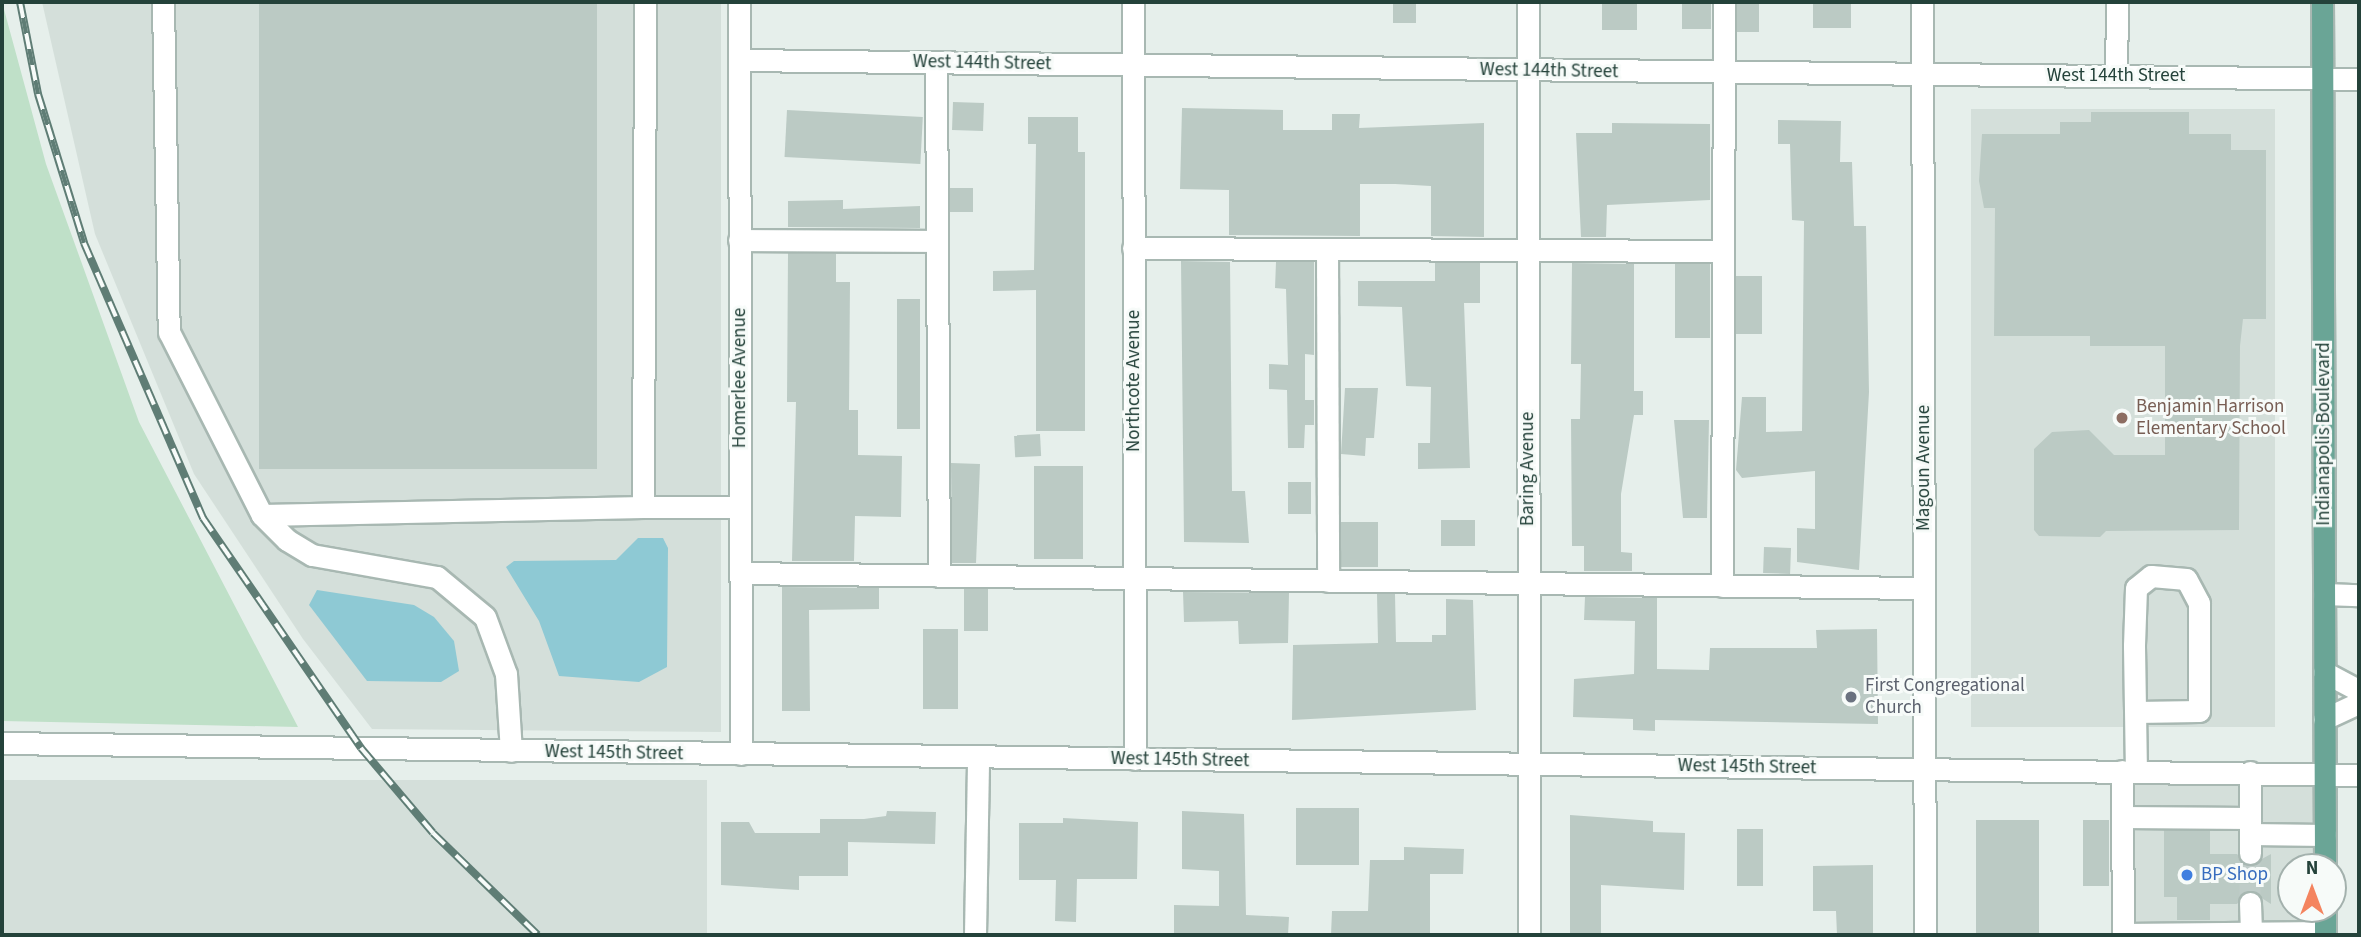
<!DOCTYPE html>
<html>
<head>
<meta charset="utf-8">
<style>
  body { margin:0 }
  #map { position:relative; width:2361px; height:937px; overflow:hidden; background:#e6efeb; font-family:"Source Sans 3",sans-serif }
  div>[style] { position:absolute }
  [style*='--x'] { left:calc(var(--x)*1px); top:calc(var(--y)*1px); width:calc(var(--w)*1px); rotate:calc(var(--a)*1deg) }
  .built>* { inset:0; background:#d4dfda; transform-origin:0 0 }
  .green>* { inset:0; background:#bfe0c8 }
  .water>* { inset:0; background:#8ec9d4 }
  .building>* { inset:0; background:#bbcac4; transform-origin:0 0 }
  .minor-tunnel>* { height:21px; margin-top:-10.5px; transform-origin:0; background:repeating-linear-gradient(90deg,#bfccc8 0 21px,transparent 0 31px) }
  .roads { filter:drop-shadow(2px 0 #a8b8b2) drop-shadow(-2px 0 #a8b8b2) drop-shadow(0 2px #a8b8b2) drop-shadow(0 -2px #a8b8b2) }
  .minor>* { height:21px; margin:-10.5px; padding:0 10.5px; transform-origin:10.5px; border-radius:10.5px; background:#fff }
  .major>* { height:21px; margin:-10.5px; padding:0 10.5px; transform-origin:10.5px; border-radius:10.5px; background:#6aa596 }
  .rail>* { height:8px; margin-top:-4px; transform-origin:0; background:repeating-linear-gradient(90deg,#f7fbf9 0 16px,#5f7d75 0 32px); box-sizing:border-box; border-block:2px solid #5f7d75 }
  .dots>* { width:19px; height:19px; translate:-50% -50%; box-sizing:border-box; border:4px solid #f7fbf9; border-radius:50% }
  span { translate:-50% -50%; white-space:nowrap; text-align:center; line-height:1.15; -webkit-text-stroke:6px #f7fbf9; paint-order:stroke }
  .street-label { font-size:19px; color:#24423a }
  .education-label { font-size:19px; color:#785e54 }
  .left { translate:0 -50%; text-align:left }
  .worship-label { font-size:19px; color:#5b616d }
  .shop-label { font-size:19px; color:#366cbe }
  .frame { position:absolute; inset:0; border:4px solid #24423a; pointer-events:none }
  .north { position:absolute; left:2277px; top:853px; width:70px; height:70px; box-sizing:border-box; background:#f7fbf9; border:2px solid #a3b1ad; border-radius:50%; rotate:0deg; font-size:19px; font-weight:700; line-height:28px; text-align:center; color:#24423a }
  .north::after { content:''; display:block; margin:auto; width:24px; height:32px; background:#f4845f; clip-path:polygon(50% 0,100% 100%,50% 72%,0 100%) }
</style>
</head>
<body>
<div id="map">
  <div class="built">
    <div style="clip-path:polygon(42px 2px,721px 2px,721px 732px,372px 729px,303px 639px,194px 474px,95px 234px)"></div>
    <div style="left:1971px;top:109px;width:304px;height:618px"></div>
    <div style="clip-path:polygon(2114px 775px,2321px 780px,2321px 867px,2291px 867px,2291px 909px,2321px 909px,2321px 935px,2115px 935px)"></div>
    <div style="left:707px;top:780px;width:155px;height:705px;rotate:90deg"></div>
  </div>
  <div class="green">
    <div style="clip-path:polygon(2px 2px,46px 164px,139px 422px,298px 727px,2px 721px)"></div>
  </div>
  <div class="water">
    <div style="clip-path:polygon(638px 538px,663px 538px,668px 548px,667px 667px,639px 682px,559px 676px,539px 621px,506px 567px,514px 561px,616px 560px)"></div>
    <div style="clip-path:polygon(317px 590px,414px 605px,434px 617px,454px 641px,459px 671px,441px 682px,367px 681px,309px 605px)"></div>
  </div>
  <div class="building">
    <div style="left:259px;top:2px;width:338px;height:467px"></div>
    <div style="left:1393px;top:2px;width:23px;height:21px"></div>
    <div style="left:1602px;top:2px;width:35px;height:28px"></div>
    <div style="left:1682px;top:2px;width:29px;height:27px"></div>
    <div style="left:1737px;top:2px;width:22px;height:30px"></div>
    <div style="left:1813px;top:2px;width:38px;height:26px"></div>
    <div style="left:953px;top:102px;width:31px;height:28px;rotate:2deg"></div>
    <div style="clip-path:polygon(1182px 108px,1283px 110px,1283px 130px,1332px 130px,1332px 114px,1360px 114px,1359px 128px,1484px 123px,1484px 237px,1431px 236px,1431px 186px,1395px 184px,1360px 184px,1360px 236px,1229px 235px,1229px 190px,1180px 189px)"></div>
    <div style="left:787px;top:110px;width:136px;height:47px;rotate:3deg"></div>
    <div style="clip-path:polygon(2091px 112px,2189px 112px,2189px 134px,2231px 134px,2231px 150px,2266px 150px,2266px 319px,2243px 319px,2240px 346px,2239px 530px,2106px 531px,2100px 537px,2039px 536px,2034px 530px,2034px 449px,2052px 432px,2089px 430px,2114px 455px,2165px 455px,2165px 346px,2090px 346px,2090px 336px,1994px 336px,1995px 208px,1984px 208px,1979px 181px,1982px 134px,2060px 134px,2060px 122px,2091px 122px)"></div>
    <div style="clip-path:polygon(1028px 117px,1078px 117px,1078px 152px,1085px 152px,1085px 431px,1036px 431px,1036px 290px,993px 291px,993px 271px,1034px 270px,1036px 144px,1028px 144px)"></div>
    <div style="clip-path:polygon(1778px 120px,1841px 121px,1840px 162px,1852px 162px,1854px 226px,1866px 226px,1869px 392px,1859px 570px,1797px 562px,1797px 528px,1815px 529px,1815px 471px,1742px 478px,1736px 470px,1742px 397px,1766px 397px,1766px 432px,1802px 431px,1804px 221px,1792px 220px,1790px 144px,1778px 144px)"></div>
    <div style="clip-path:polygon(1612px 123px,1710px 124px,1710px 200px,1607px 205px,1606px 237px,1581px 237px,1576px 133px,1612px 133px)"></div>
    <div style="left:950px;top:188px;width:23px;height:24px"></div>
    <div style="clip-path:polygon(843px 200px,843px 209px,920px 206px,920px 228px,788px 227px,788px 201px)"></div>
    <div style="clip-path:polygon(788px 253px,836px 254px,836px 282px,850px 282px,849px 410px,858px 410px,858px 455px,902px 456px,901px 517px,855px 516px,854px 561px,792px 561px,796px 402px,787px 402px)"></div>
    <div style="clip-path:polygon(1181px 261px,1230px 262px,1232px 491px,1245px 491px,1249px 543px,1184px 542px)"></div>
    <div style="clip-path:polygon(1276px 262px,1314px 262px,1314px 355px,1305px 354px,1305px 400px,1314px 400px,1314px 425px,1305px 425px,1304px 448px,1288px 448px,1287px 390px,1269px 389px,1269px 364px,1288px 365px,1286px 289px,1275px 288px)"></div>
    <div style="clip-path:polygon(1435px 263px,1480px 263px,1480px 303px,1464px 303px,1470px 468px,1418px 469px,1418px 443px,1430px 443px,1431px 387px,1406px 386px,1402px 307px,1358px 306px,1358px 281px,1435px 281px)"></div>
    <div style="clip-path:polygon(1572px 263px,1634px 264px,1634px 391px,1643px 391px,1643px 415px,1634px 415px,1621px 494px,1621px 552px,1632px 553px,1632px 571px,1584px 571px,1584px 546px,1572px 546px,1571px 419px,1580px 419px,1581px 364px,1571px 364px)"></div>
    <div style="left:1675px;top:264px;width:35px;height:74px"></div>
    <div style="left:1736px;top:276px;width:26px;height:58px"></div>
    <div style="left:897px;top:299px;width:23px;height:130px"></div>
    <div style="clip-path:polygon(1345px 388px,1378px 388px,1374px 438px,1366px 438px,1365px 456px,1341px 454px)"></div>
    <div style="clip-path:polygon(1674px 420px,1709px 420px,1707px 518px,1683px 518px)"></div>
    <div style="left:1040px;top:434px;width:22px;height:26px;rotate:87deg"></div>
    <div style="clip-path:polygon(951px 463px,980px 464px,976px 563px,952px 563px)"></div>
    <div style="left:1034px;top:466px;width:49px;height:93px"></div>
    <div style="left:1288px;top:482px;width:23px;height:32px"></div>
    <div style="left:1441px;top:520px;width:34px;height:26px"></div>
    <div style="left:1341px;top:522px;width:37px;height:45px"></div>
    <div style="left:1764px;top:547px;width:27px;height:26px;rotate:2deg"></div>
    <div style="clip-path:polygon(782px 587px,879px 588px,879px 609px,809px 610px,810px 711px,782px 711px)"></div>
    <div style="left:964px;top:589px;width:24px;height:42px"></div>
    <div style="clip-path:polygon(1183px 592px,1289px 593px,1288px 643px,1239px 644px,1238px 621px,1184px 622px)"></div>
    <div style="clip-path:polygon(1377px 594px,1395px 594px,1396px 642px,1432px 642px,1432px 635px,1446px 635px,1446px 599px,1473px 600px,1476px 710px,1292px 720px,1293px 645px,1378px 643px)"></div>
    <div style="clip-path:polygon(1585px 597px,1657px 598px,1657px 669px,1709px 670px,1710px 648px,1817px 648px,1816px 630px,1877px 629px,1878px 724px,1655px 720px,1655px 731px,1633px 730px,1633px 719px,1573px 717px,1574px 679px,1634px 674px,1635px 621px,1584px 620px)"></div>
    <div style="left:923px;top:629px;width:35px;height:80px"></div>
    <div style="left:1359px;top:808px;width:57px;height:63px;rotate:90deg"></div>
    <div style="clip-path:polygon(887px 811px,936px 812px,935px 844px,848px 842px,848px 876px,799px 876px,799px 890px,721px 885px,721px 822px,749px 822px,755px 833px,820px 833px,820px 819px,864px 819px,886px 816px)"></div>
    <div style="clip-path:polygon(1182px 811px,1244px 814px,1246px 915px,1289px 917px,1288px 935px,1174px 935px,1174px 905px,1219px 906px,1219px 871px,1182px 869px)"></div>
    <div style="clip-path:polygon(1570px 815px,1653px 821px,1653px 832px,1685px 833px,1684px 890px,1601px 885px,1601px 935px,1570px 935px)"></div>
    <div style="clip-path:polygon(1063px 818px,1138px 822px,1137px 879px,1077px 879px,1076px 922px,1055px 921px,1056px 880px,1019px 880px,1019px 823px,1063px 823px)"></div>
    <div style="left:1976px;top:820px;width:63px;height:115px"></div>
    <div style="left:2083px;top:820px;width:26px;height:66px"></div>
    <div style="left:1737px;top:829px;width:26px;height:57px"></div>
    <div style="clip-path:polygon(2164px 830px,2210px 831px,2210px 854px,2237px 854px,2249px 866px,2271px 854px,2271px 904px,2249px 890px,2237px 904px,2210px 904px,2210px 920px,2177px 920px,2177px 897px,2164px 897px)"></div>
    <div style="clip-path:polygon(1404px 847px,1464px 849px,1463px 874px,1430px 874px,1430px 935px,1331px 935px,1332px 911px,1368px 911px,1370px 860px,1404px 860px)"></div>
    <div style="clip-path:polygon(1873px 865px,1873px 935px,1837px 935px,1836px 911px,1813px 911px,1813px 866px)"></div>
  </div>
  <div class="minor-tunnel">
    <div style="--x:2250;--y:853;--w:50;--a:90"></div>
  </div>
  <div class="roads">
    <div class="minor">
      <div style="--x:163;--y:2;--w:330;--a:89"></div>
      <div style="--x:169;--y:332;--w:205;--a:63.1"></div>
      <div style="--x:262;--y:515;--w:35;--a:45"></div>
      <div style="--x:287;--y:540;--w:29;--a:31"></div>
      <div style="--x:312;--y:555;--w:127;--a:10"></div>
      <div style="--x:437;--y:577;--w:62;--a:39.8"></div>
      <div style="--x:485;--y:617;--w:61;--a:69.8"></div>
      <div style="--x:506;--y:674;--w:77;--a:86.3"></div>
      <div style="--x:739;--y:2;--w:752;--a:89.85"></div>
      <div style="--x:1133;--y:2;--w:757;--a:89.85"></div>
      <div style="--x:1528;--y:2;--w:933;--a:89.94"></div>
      <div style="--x:1922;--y:2;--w:933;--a:89.82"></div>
      <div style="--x:739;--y:60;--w:1620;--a:0.67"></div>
      <div style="--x:936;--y:62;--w:514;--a:89.67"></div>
      <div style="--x:2116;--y:76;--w:74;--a:-89.2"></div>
      <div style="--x:739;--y:240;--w:198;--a:0.3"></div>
      <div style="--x:1133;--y:248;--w:590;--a:0.29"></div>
      <div style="--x:1327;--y:250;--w:331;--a:89.8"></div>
      <div style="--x:643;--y:507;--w:97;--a:0"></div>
      <div style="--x:262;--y:515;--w:381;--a:-1.2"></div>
      <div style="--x:643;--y:507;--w:505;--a:-89.77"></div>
      <div style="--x:740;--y:573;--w:1184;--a:0.73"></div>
      <div style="--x:1722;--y:586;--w:584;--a:-89.8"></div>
      <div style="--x:2324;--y:594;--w:35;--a:2"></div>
      <div style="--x:2324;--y:672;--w:40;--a:28"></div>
      <div style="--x:2136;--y:712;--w:63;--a:-0.9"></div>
      <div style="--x:2199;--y:711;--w:108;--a:-90"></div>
      <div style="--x:2199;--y:603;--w:27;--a:-118"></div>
      <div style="--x:2186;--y:579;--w:35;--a:-175"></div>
      <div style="--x:2151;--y:576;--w:19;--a:141"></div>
      <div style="--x:2136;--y:588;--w:58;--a:92"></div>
      <div style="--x:2134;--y:646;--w:125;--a:89.1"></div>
      <div style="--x:2324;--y:719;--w:38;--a:-25"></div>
      <div style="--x:2;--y:743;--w:2357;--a:0.78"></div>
      <div style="--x:2122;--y:771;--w:164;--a:89.7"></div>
      <div style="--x:2122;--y:817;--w:128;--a:0.4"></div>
      <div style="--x:2250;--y:818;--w:46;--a:-90"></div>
      <div style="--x:2250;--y:820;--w:33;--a:90"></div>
      <div style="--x:2250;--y:834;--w:75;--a:0.8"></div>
      <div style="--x:2250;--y:903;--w:29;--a:88"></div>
      <div style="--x:2123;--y:934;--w:202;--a:-0.6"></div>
      <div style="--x:975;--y:935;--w:178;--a:-89"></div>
    </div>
    <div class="major">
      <div style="--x:2322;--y:2;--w:865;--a:89.8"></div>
      <div style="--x:2325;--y:909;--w:26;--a:90"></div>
    </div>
  </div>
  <div class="rail">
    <div style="--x:20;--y:2;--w:94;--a:78.9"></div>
    <div style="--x:38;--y:94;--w:156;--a:72.8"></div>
    <div style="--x:84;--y:243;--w:300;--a:66.6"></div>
    <div style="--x:203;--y:518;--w:279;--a:55.5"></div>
    <div style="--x:361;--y:748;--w:111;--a:49.7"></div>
    <div style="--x:433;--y:833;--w:146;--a:44.2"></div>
  </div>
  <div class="dots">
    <div style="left:2122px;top:418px;background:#8d6e63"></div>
    <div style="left:1851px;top:697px;background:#6b7280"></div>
    <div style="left:2187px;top:875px;background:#3f7fe0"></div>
  </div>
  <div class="street-label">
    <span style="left:982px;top:63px;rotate:1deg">West 144th Street</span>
    <span style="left:1549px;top:71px;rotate:1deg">West 144th Street</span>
    <span style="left:2116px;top:76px">West 144th Street</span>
    <span style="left:740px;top:378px;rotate:-90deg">Homerlee Avenue</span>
    <span style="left:1134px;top:381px;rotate:-90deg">Northcote Avenue</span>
    <span style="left:2324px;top:434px;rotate:-90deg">Indianapolis Boulevard</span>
    <span style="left:1924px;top:468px;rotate:-90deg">Magoun Avenue</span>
    <span style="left:1528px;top:469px;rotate:-90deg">Baring Avenue</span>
    <span style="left:614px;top:753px;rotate:1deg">West 145th Street</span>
    <span style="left:1180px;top:760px;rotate:1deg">West 145th Street</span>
    <span style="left:1747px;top:767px;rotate:1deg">West 145th Street</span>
  </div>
  <div class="education-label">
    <span class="left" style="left:2136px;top:418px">Benjamin Harrison<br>Elementary School</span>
  </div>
  <div class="worship-label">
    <span class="left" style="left:1865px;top:697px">First Congregational<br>Church</span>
  </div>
  <div class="shop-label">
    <span class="left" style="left:2201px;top:875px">BP Shop</span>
  </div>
  <div class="frame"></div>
  <div class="north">N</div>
</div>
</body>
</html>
